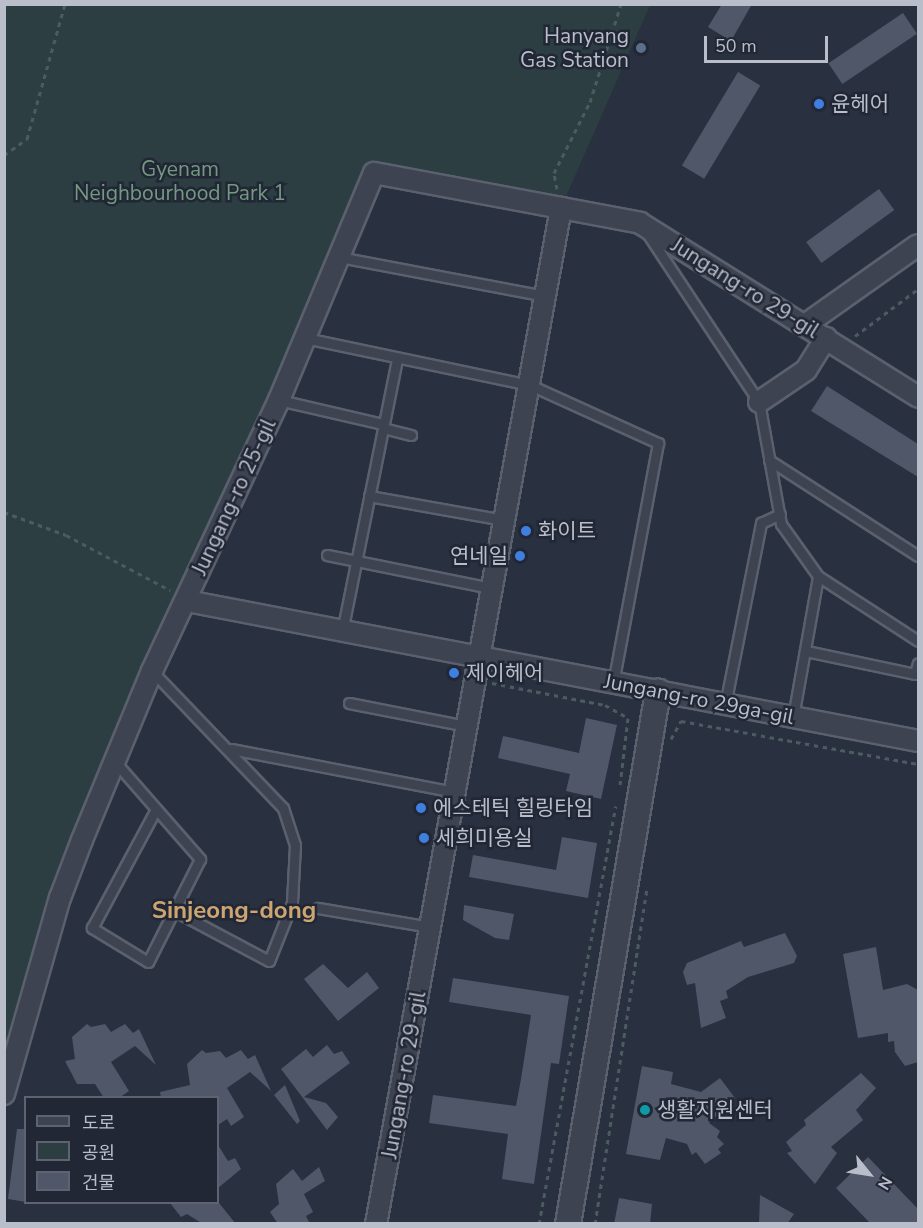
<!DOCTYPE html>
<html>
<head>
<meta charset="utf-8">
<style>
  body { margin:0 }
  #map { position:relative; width:923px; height:1228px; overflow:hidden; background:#293040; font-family:"Nunito Sans","Noto Sans KR",sans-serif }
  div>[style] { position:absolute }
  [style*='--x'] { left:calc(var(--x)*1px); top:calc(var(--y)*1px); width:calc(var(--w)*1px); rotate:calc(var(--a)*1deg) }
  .green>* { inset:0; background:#2c3e42 }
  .building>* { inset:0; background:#505769; transform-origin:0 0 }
  .path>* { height:3px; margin-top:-1.5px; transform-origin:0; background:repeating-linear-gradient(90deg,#4b5b60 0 4.5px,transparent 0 9px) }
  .roads { filter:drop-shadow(2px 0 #5b606e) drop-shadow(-2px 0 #5b606e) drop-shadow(0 2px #5b606e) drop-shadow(0 -2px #5b606e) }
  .service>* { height:9px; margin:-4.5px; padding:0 4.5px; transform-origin:4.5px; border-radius:4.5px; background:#3d4350 }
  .minor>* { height:20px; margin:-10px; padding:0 10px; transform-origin:10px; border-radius:10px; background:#3d4350 }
  .tertiary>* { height:24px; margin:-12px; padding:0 12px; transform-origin:12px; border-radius:12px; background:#3d4350 }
  .dots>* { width:16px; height:16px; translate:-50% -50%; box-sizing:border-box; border:3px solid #222736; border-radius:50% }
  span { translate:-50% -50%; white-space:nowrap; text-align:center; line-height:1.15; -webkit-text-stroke:5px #222736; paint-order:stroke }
  .poi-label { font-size:21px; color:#babeca }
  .right { translate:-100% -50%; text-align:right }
  .left { translate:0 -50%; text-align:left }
  .park-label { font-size:21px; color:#739981 }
  .street-label { font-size:21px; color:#babeca }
  .quarter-label { font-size:24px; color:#cda572; font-weight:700 }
  .frame { position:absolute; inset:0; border:6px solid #babeca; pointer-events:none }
  .legend { position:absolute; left:24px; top:1096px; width:195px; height:108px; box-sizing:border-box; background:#222736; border:2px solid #5f6371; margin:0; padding:8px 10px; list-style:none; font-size:18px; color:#babeca }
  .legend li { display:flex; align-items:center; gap:12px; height:30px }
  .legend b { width:30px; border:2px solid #5f6371 }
  .north { position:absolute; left:839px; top:1144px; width:60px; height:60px; -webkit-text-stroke:4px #222736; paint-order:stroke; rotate:120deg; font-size:16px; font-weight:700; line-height:24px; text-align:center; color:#babeca }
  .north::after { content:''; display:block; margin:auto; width:21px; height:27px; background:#babeca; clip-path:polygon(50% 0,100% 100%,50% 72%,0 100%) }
  .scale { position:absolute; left:704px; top:36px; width:124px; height:27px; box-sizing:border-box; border:3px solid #babeca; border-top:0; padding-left:8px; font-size:18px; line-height:21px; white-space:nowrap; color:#babeca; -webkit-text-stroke:4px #222736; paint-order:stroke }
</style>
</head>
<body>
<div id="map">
  <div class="green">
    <div style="clip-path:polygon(5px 5px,650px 5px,561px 208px,374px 174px,187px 601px,5px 1060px)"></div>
  </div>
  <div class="building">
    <div style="clip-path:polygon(722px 4px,752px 4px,731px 41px,708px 27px)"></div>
    <div style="left:903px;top:13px;width:25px;height:90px;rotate:56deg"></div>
    <div style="left:738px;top:72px;width:26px;height:109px;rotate:31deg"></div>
    <div style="left:879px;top:189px;width:26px;height:90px;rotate:54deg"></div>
    <div style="clip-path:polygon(827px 386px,918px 444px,918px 477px,811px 411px)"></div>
    <div style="clip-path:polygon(586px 718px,617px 725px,601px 799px,566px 791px,570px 774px,498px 758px,503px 736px,579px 753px)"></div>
    <div style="clip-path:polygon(562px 837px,597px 843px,588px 898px,469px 877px,473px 855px,556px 870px)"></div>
    <div style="clip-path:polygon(464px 905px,514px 914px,509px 940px,495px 938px,463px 920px)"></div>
    <div style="clip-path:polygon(785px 933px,797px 956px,794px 963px,748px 977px,726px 991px,728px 998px,720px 1001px,726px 1018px,701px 1028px,695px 983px,687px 985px,683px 972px,687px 963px,741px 941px,744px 947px)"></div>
    <div style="clip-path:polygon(876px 947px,883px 990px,907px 984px,918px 990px,918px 1062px,905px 1066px,895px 1052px,894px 1041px,888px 1042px,888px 1033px,858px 1038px,843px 954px)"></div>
    <div style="clip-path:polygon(323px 964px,348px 988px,367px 972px,379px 988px,338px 1021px,304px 979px)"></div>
    <div style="clip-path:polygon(453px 978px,569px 996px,559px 1064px,551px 1063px,534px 1184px,502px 1179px,508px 1134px,429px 1123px,433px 1095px,516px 1106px,521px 1079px,531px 1015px,449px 1002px)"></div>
    <div style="clip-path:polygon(87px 1024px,91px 1027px,105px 1024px,111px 1032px,125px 1024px,133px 1033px,139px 1029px,156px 1065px,135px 1046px,111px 1062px,129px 1091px,119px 1098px,104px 1098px,95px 1084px,77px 1084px,65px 1061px,75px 1059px,72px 1037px)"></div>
    <div style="clip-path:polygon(327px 1045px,334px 1054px,342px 1051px,350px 1063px,304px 1097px,326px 1103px,338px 1117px,327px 1130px,281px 1069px,306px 1049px,313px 1057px)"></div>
    <div style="clip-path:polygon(202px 1050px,206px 1053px,220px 1051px,226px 1058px,241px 1050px,248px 1059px,255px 1055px,271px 1091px,250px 1072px,227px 1088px,244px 1117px,231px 1126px,227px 1119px,218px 1125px,218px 1098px,161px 1098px,160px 1092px,190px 1085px,187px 1064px)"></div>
    <div style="clip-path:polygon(642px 1066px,673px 1072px,671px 1084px,701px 1092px,720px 1078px,735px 1098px,709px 1123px,720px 1131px,717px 1137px,724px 1144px,718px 1149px,721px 1153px,705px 1164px,696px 1152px,692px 1155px,687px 1144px,666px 1138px,660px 1160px,626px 1154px)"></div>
    <div style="clip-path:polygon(861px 1073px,876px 1088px,856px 1110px,863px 1120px,831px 1147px,837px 1153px,815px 1184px,787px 1153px,792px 1151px,786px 1142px,806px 1125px,804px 1120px)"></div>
    <div style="clip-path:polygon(285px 1085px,300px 1121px,297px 1124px,274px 1095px)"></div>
    <div style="clip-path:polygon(17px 1129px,26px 1129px,26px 1202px,8px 1199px)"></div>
    <div style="clip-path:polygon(218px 1145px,228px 1161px,235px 1158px,241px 1169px,218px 1188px)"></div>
    <div style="clip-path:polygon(868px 1157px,918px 1209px,918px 1224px,871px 1224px,836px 1188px)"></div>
    <div style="clip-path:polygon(319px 1167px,325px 1181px,304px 1194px,313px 1212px,306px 1216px,310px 1224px,278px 1224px,270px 1212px,279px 1204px,276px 1184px,293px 1169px,302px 1181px)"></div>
    <div style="clip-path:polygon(760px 1195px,794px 1214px,787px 1224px,759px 1224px)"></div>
    <div style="clip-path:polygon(619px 1198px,652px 1204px,650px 1224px,614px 1224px)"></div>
    <div style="clip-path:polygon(170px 1203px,219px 1203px,236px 1224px,203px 1224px,187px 1214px,181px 1217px)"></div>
  </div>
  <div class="path">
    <div style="--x:4;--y:155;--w:28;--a:-35"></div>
    <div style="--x:27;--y:139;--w:140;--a:-74.3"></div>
    <div style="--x:557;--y:189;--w:16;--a:-101"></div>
    <div style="--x:554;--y:173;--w:80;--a:-63.1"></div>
    <div style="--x:590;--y:102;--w:103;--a:-72.4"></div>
    <div style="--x:855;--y:336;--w:79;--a:-36.7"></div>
    <div style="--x:4;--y:512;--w:66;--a:20.4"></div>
    <div style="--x:66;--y:535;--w:118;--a:27.9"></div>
    <div style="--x:492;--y:683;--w:115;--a:11"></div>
    <div style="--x:605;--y:705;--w:26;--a:29"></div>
    <div style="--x:628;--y:718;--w:67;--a:96.8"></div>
    <div style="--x:671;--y:739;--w:21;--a:-61"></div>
    <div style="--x:681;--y:721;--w:241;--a:10.3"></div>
    <div style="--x:539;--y:1224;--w:425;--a:-79.6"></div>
    <div style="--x:595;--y:1224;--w:338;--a:-81.2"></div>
  </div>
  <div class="roads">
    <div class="service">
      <div style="--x:647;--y:233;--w:203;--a:56.5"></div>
      <div style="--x:759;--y:402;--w:124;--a:79.8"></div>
      <div style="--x:781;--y:524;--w:64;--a:54.6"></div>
      <div style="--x:818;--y:576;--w:119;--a:33"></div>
      <div style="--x:339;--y:257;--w:210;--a:10.7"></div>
      <div style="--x:305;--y:338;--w:230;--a:11.8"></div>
      <div style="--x:530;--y:385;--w:141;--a:24.4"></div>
      <div style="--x:658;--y:443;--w:244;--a:100.6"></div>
      <div style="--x:279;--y:400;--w:107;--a:13"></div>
      <div style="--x:383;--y:428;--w:29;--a:14"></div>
      <div style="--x:769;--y:460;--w:177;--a:32.8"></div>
      <div style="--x:369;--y:496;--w:137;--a:10.1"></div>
      <div style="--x:327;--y:555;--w:167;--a:11.4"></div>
      <div style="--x:342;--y:632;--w:279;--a:-78.6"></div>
      <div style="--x:806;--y:651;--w:111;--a:11.9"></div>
      <div style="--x:915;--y:674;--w:11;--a:-75"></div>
      <div style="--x:152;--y:671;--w:190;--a:46.3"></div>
      <div style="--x:283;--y:808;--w:39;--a:72"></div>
      <div style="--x:295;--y:845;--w:58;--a:93"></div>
      <div style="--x:292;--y:903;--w:62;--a:111.6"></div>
      <div style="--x:269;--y:961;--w:106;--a:-152"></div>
      <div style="--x:349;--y:703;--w:119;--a:11.1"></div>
      <div style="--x:725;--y:705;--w:186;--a:-78.8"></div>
      <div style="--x:761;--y:523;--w:21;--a:-25"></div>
      <div style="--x:793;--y:717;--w:143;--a:-79.9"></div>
      <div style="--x:231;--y:749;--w:227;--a:10.9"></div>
      <div style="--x:116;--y:763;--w:128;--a:48.8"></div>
      <div style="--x:200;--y:859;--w:115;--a:116.8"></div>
      <div style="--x:148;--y:962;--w:66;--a:-148.7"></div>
      <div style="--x:92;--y:928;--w:135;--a:-61.7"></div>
      <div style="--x:318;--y:908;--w:114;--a:9.6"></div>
    </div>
    <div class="minor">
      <div style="--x:805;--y:325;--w:138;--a:-35.3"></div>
      <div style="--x:759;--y:402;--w:57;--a:-34.2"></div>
      <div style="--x:806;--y:370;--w:38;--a:-58"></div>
      <div style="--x:187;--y:601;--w:744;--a:10.84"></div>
      <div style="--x:4;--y:1094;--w:204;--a:-74.1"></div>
      <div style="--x:60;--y:898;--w:62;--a:-69.2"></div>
      <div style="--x:82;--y:840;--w:183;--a:-67.5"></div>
      <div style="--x:152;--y:671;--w:299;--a:-64.9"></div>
      <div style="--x:279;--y:400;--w:246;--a:-67.3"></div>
      <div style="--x:374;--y:173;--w:271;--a:10.6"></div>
      <div style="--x:640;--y:223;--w:328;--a:32"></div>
      <div style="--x:376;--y:1224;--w:1033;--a:-79.68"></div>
    </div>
    <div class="tertiary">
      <div style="--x:568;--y:1224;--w:540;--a:-80.4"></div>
    </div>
  </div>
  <div class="dots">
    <div style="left:641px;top:48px;background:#5c6f8a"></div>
    <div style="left:819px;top:104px;background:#3f7fe0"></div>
    <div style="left:526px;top:531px;background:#3f7fe0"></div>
    <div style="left:520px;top:556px;background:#3f7fe0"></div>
    <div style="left:454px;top:673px;background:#3f7fe0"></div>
    <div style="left:421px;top:808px;background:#3f7fe0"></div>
    <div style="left:424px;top:838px;background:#3f7fe0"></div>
    <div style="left:645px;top:1110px;background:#0f9aa8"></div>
  </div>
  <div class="poi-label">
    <span class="right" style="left:629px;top:48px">Hanyang<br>Gas Station</span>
    <span class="left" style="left:831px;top:104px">윤헤어</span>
    <span class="left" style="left:538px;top:531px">화이트</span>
    <span class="right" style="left:508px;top:556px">연네일</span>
    <span class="left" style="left:466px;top:673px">제이헤어</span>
    <span class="left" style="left:433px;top:808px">에스테틱 힐링타임</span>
    <span class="left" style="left:436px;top:838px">세희미용실</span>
    <span class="left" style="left:657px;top:1110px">생활지원센터</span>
  </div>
  <div class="park-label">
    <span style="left:180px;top:181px">Gyenam<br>Neighbourhood Park 1</span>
  </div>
  <div class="street-label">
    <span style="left:745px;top:288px;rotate:32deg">Jungang-ro 29-gil</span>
    <span style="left:234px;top:497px;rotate:-65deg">Jungang-ro 25-gil</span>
    <span style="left:699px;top:699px;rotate:11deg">Jungang-ro 29ga-gil</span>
    <span style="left:404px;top:1075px;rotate:-80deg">Jungang-ro 29-gil</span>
  </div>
  <div class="quarter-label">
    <span style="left:234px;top:911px">Sinjeong-dong</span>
  </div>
  <div class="frame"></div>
  <ul class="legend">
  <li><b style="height:8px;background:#3d4350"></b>도로</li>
  <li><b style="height:16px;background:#2c3e42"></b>공원</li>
  <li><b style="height:16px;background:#505769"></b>건물</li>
  </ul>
  <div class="north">N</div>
  <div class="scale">50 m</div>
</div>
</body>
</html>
